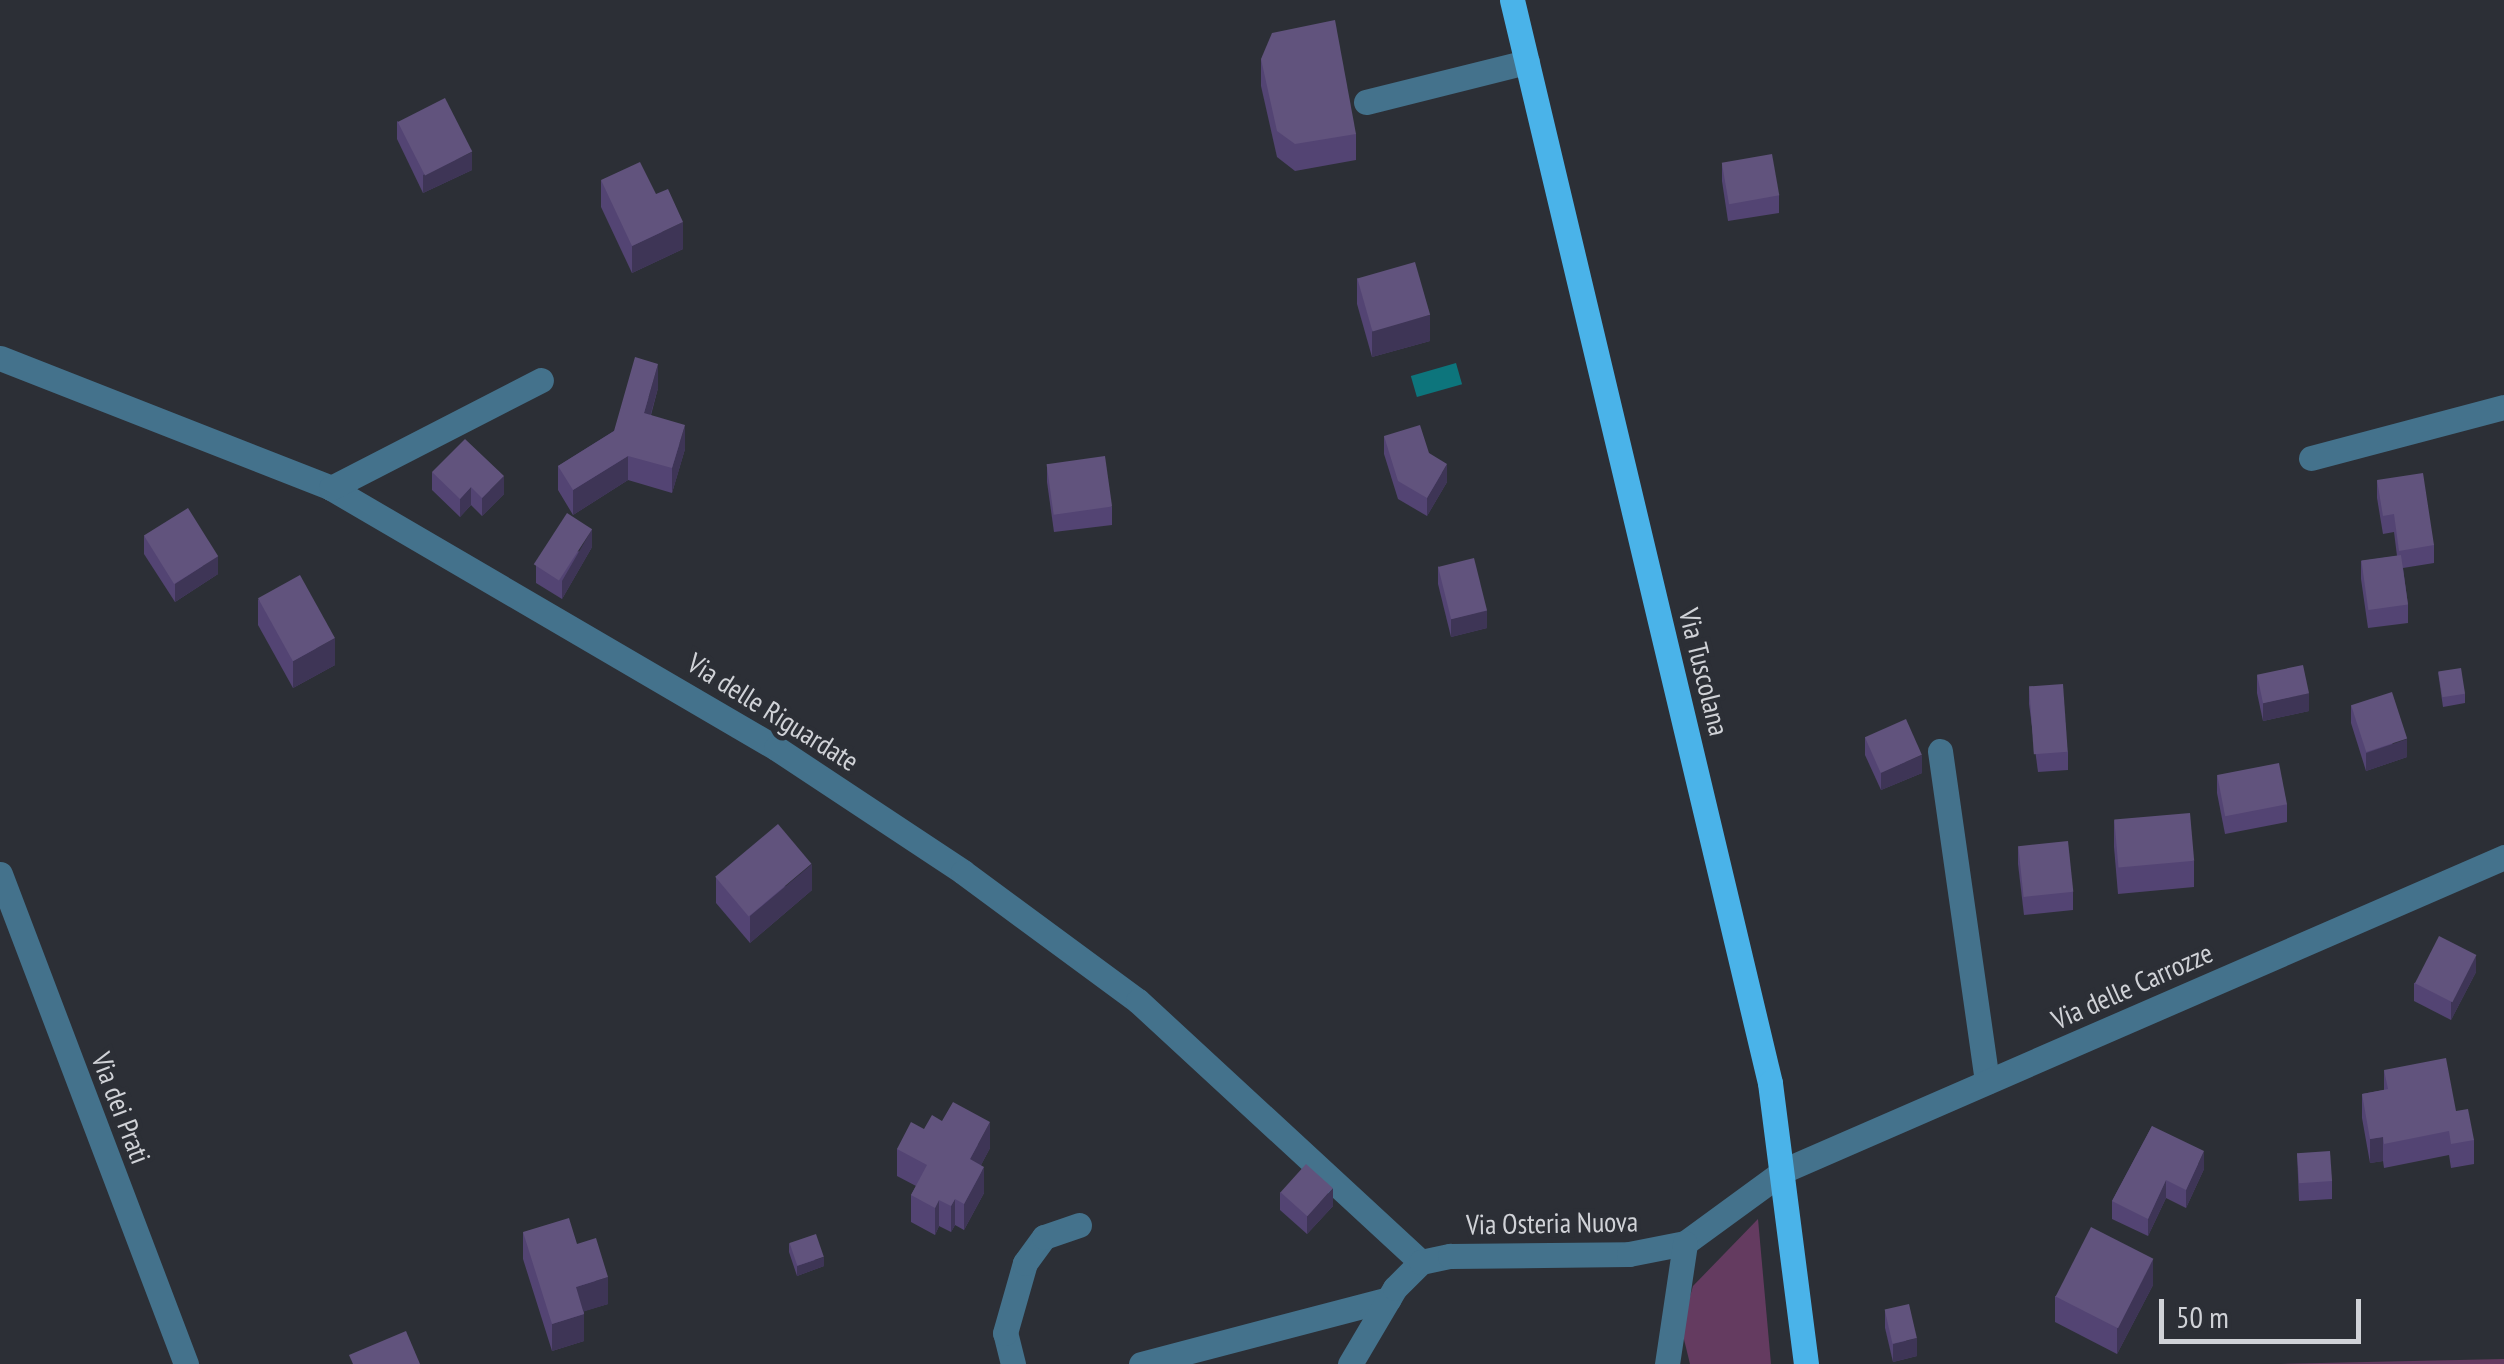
<!DOCTYPE html>
<html>
<head>
<meta charset="utf-8">
<style>
  body { margin:0 }
  #map { position:relative; width:2504px; height:1364px; overflow:hidden; background:#2c2f36; font-family:"PT Sans Narrow",sans-serif }
  div>[style] { position:absolute }
  [style*='--x'] { left:calc(var(--x)*1px); top:calc(var(--y)*1px); width:calc(var(--w)*1px); rotate:calc(var(--a)*1deg) }
  .green>* { inset:0; background:#643b60 }
  .water>* { inset:0; background:#0d757c; transform-origin:0 0 }
  .minor>* { height:25px; margin:-12.5px; padding:0 12.5px; transform-origin:12.5px; border-radius:12.5px; background:#44728c }
  .major>* { height:25px; margin:-12.5px; padding:0 12.5px; transform-origin:12.5px; border-radius:12.5px; background:#4ab3e9 }
  .wall>* { inset:0; background:#534473 }
  .shaded-wall>* { inset:0; background:#3e3556 }
  .building>* { inset:0; background:#61537d; transform-origin:0 0 }
  span { translate:-50% -50%; white-space:nowrap; text-align:center; line-height:1.15; -webkit-text-stroke:9px #2c2f36; paint-order:stroke }
  .street-label { font-size:28px; color:#d0d2d7 }
  .scale { position:absolute; left:2159px; top:1299px; width:202px; height:45px; box-sizing:border-box; border:5px solid #d0d2d7; border-top:0; padding-left:12px; font-size:30px; line-height:35px; white-space:nowrap; color:#d0d2d7; -webkit-text-stroke:8px #2c2f36; paint-order:stroke }
</style>
</head>
<body>
<div id="map">
  <div class="green">
    <div style="clip-path:polygon(1758px 1219px,1771px 1364px,1690px 1364px,1681px 1327px,1693px 1286px)"></div>
    <div style="clip-path:polygon(2504px 1359px,2504px 1364px,2280px 1364px)"></div>
  </div>
  <div class="water">
    <div style="left:1456px;top:363px;width:22px;height:47px;rotate:74deg"></div>
  </div>
  <div class="minor">
    <div style="--x:1366;--y:102;--w:166;--a:-14"></div>
    <div style="--x:0;--y:358;--w:356;--a:21.4"></div>
    <div style="--x:331;--y:488;--w:515;--a:30.3"></div>
    <div style="--x:776;--y:748;--w:224;--a:33.5"></div>
    <div style="--x:963;--y:872;--w:217;--a:36.4"></div>
    <div style="--x:1138;--y:1001;--w:385;--a:42.7"></div>
    <div style="--x:2311;--y:458;--w:200;--a:-14.8"></div>
    <div style="--x:331;--y:488;--w:236;--a:-27.2"></div>
    <div style="--x:1940;--y:751;--w:334;--a:81.9"></div>
    <div style="--x:0;--y:874;--w:524;--a:69.21"></div>
    <div style="--x:1013;--y:1364;--w:32;--a:-104"></div>
    <div style="--x:1005;--y:1333;--w:73;--a:-74.1"></div>
    <div style="--x:1025;--y:1263;--w:32;--a:-54"></div>
    <div style="--x:1044;--y:1237;--w:37;--a:-19"></div>
    <div style="--x:1141;--y:1364;--w:256;--a:-14.7"></div>
    <div style="--x:1350;--y:1364;--w:88;--a:-59.4"></div>
    <div style="--x:1395;--y:1288;--w:37;--a:-45"></div>
    <div style="--x:1421;--y:1262;--w:30;--a:-12"></div>
    <div style="--x:1450;--y:1256;--w:179;--a:-0.6"></div>
    <div style="--x:1629;--y:1254;--w:57;--a:-11.1"></div>
    <div style="--x:1685;--y:1243;--w:124;--a:-36.1"></div>
    <div style="--x:1785;--y:1170;--w:784;--a:-23.52"></div>
    <div style="--x:1667;--y:1364;--w:122;--a:-81.5"></div>
  </div>
  <div class="major">
    <div style="--x:1512;--y:0;--w:1113;--a:76.6"></div>
    <div style="--x:1770;--y:1083;--w:283;--a:82.7"></div>
  </div>
  <div class="wall">
    <div style="clip-path:polygon(1261px 59px,1356px 134px,1356px 160px,1295px 171px,1277px 157px,1261px 86px)"></div>
    <div style="clip-path:polygon(397px 121px,472px 170px,423px 193px,397px 139px)"></div>
    <div style="clip-path:polygon(1722px 163px,1779px 195px,1779px 213px,1728px 221px,1722px 181px)"></div>
    <div style="clip-path:polygon(601px 180px,683px 249px,632px 273px,601px 207px)"></div>
    <div style="clip-path:polygon(1357px 278px,1430px 341px,1372px 357px,1357px 304px)"></div>
    <div style="clip-path:polygon(658px 388px,651px 415px,685px 449px,672px 493px,628px 480px,573px 515px,558px 490px,558px 466px,614px 431px)"></div>
    <div style="clip-path:polygon(1384px 436px,1429px 453px,1447px 482px,1427px 516px,1398px 499px,1384px 454px)"></div>
    <div style="clip-path:polygon(1047px 464px,1112px 507px,1112px 525px,1054px 532px,1047px 482px)"></div>
    <div style="clip-path:polygon(432px 472px,504px 494px,482px 516px,471px 505px,460px 517px,432px 490px)"></div>
    <div style="clip-path:polygon(2377px 480px,2434px 545px,2434px 563px,2403px 568px,2408px 605px,2408px 623px,2368px 628px,2361px 579px,2361px 561px,2397px 556px,2394px 532px,2383px 534px,2377px 498px)"></div>
    <div style="clip-path:polygon(144px 536px,218px 574px,175px 602px,144px 554px)"></div>
    <div style="clip-path:polygon(592px 547px,562px 599px,536px 583px,536px 565px)"></div>
    <div style="clip-path:polygon(1438px 566px,1487px 628px,1451px 637px,1438px 584px)"></div>
    <div style="clip-path:polygon(258px 599px,335px 665px,293px 688px,258px 625px)"></div>
    <div style="clip-path:polygon(2438px 672px,2465px 694px,2465px 703px,2443px 707px)"></div>
    <div style="clip-path:polygon(2257px 675px,2309px 711px,2263px 721px,2257px 693px)"></div>
    <div style="clip-path:polygon(2029px 686px,2068px 752px,2068px 770px,2038px 772px,2029px 704px)"></div>
    <div style="clip-path:polygon(2351px 705px,2407px 757px,2366px 771px,2351px 723px)"></div>
    <div style="clip-path:polygon(1865px 737px,1922px 773px,1881px 790px,1865px 755px)"></div>
    <div style="clip-path:polygon(2217px 775px,2287px 804px,2287px 822px,2225px 834px,2217px 793px)"></div>
    <div style="clip-path:polygon(2114px 820px,2194px 861px,2194px 887px,2118px 894px,2114px 847px)"></div>
    <div style="clip-path:polygon(2018px 846px,2073px 892px,2073px 910px,2024px 915px,2018px 864px)"></div>
    <div style="clip-path:polygon(716px 877px,812px 890px,750px 943px,716px 903px)"></div>
    <div style="clip-path:polygon(2476px 972px,2451px 1020px,2414px 1001px,2414px 983px)"></div>
    <div style="clip-path:polygon(2384px 1070px,2456px 1111px,2474px 1140px,2474px 1164px,2451px 1168px,2449px 1155px,2384px 1168px,2383px 1161px,2370px 1163px,2362px 1118px,2362px 1094px,2384px 1090px)"></div>
    <div style="clip-path:polygon(2152px 1126px,2204px 1169px,2186px 1208px,2166px 1198px,2148px 1236px,2112px 1219px,2112px 1201px)"></div>
    <div style="clip-path:polygon(924px 1129px,990px 1148px,981px 1165px,984px 1193px,964px 1230px,955px 1225px,951px 1232px,939px 1226px,935px 1235px,911px 1222px,911px 1195px,916px 1186px,897px 1176px,897px 1149px)"></div>
    <div style="clip-path:polygon(2297px 1153px,2332px 1181px,2332px 1199px,2299px 1201px)"></div>
    <div style="clip-path:polygon(1280px 1192px,1333px 1206px,1307px 1234px,1280px 1210px)"></div>
    <div style="clip-path:polygon(523px 1232px,577px 1244px,608px 1304px,584px 1311px,584px 1341px,552px 1351px,523px 1259px)"></div>
    <div style="clip-path:polygon(789px 1243px,824px 1266px,797px 1276px,789px 1252px)"></div>
    <div style="clip-path:polygon(2153px 1285px,2117px 1354px,2055px 1322px,2055px 1296px)"></div>
    <div style="clip-path:polygon(1885px 1310px,1917px 1356px,1893px 1362px,1885px 1328px)"></div>
  </div>
  <div class="shaded-wall">
    <div style="clip-path:polygon(472px 152px,472px 170px,423px 193px,423px 175px)"></div>
    <div style="clip-path:polygon(683px 222px,683px 249px,632px 273px,632px 246px)"></div>
    <div style="clip-path:polygon(1430px 315px,1430px 341px,1372px 357px,1372px 330px)"></div>
    <div style="clip-path:polygon(658px 364px,658px 388px,644px 438px,644px 413px)"></div>
    <div style="clip-path:polygon(685px 425px,685px 449px,672px 493px,672px 468px)"></div>
    <div style="clip-path:polygon(628px 456px,628px 480px,573px 515px,573px 490px)"></div>
    <div style="clip-path:polygon(1447px 464px,1447px 482px,1427px 516px,1427px 498px)"></div>
    <div style="clip-path:polygon(504px 476px,504px 494px,482px 516px,482px 498px)"></div>
    <div style="clip-path:polygon(471px 487px,471px 505px,460px 517px,460px 499px)"></div>
    <div style="clip-path:polygon(592px 529px,592px 547px,562px 599px,562px 581px)"></div>
    <div style="clip-path:polygon(218px 556px,218px 574px,175px 602px,175px 584px)"></div>
    <div style="clip-path:polygon(1487px 610px,1487px 628px,1451px 637px,1451px 619px)"></div>
    <div style="clip-path:polygon(335px 638px,335px 665px,293px 688px,293px 661px)"></div>
    <div style="clip-path:polygon(2309px 693px,2309px 711px,2263px 721px,2263px 703px)"></div>
    <div style="clip-path:polygon(2407px 739px,2407px 757px,2366px 771px,2366px 753px)"></div>
    <div style="clip-path:polygon(1922px 755px,1922px 773px,1881px 790px,1881px 772px)"></div>
    <div style="clip-path:polygon(812px 864px,812px 890px,750px 943px,750px 916px)"></div>
    <div style="clip-path:polygon(2476px 955px,2476px 972px,2451px 1020px,2451px 1002px)"></div>
    <div style="clip-path:polygon(990px 1122px,990px 1148px,970px 1186px,970px 1159px)"></div>
    <div style="clip-path:polygon(2383px 1137px,2383px 1161px,2370px 1163px,2370px 1139px)"></div>
    <div style="clip-path:polygon(2204px 1151px,2204px 1169px,2186px 1208px,2186px 1190px)"></div>
    <div style="clip-path:polygon(984px 1167px,984px 1193px,964px 1230px,964px 1204px)"></div>
    <div style="clip-path:polygon(2166px 1180px,2166px 1198px,2148px 1236px,2148px 1219px)"></div>
    <div style="clip-path:polygon(1333px 1188px,1333px 1206px,1307px 1234px,1307px 1216px)"></div>
    <div style="clip-path:polygon(955px 1199px,955px 1225px,951px 1232px,951px 1206px)"></div>
    <div style="clip-path:polygon(939px 1200px,939px 1226px,935px 1235px,935px 1208px)"></div>
    <div style="clip-path:polygon(824px 1257px,824px 1266px,797px 1276px,797px 1266px)"></div>
    <div style="clip-path:polygon(2153px 1259px,2153px 1285px,2117px 1354px,2117px 1328px)"></div>
    <div style="clip-path:polygon(608px 1277px,608px 1304px,576px 1314px,576px 1287px)"></div>
    <div style="clip-path:polygon(584px 1314px,584px 1341px,552px 1351px,552px 1324px)"></div>
    <div style="clip-path:polygon(1917px 1338px,1917px 1356px,1893px 1362px,1893px 1344px)"></div>
  </div>
  <div class="building">
    <div style="clip-path:polygon(1335px 20px,1356px 134px,1295px 144px,1277px 131px,1261px 59px,1272px 33px)"></div>
    <div style="left:445px;top:98px;width:60px;height:53px;rotate:63deg"></div>
    <div style="left:1772px;top:154px;width:42px;height:51px;rotate:80deg"></div>
    <div style="clip-path:polygon(640px 162px,656px 194px,668px 189px,683px 222px,632px 246px,601px 180px)"></div>
    <div style="left:1415px;top:262px;width:55px;height:60px;rotate:74deg"></div>
    <div style="clip-path:polygon(635px 357px,658px 364px,644px 413px,685px 425px,672px 468px,628px 456px,573px 490px,558px 466px,614px 431px)"></div>
    <div style="clip-path:polygon(1420px 425px,1429px 453px,1447px 464px,1427px 498px,1398px 481px,1384px 436px)"></div>
    <div style="clip-path:polygon(465px 439px,504px 476px,482px 498px,471px 487px,460px 499px,432px 472px)"></div>
    <div style="left:1105px;top:456px;width:51px;height:59px;rotate:82deg"></div>
    <div style="clip-path:polygon(2423px 473px,2434px 545px,2399px 551px,2394px 514px,2383px 516px,2377px 480px)"></div>
    <div style="left:188px;top:508px;width:57px;height:52px;rotate:58deg"></div>
    <div style="left:567px;top:513px;width:30px;height:61px;rotate:33deg"></div>
    <div style="left:2401px;top:555px;width:50px;height:40px;rotate:82deg"></div>
    <div style="left:1474px;top:558px;width:54px;height:37px;rotate:76deg"></div>
    <div style="left:300px;top:575px;width:72px;height:48px;rotate:61deg"></div>
    <div style="left:2303px;top:665px;width:29px;height:47px;rotate:78deg"></div>
    <div style="left:2461px;top:668px;width:26px;height:23px;rotate:81deg"></div>
    <div style="left:2063px;top:684px;width:68px;height:34px;rotate:86deg"></div>
    <div style="left:2392px;top:692px;width:49px;height:43px;rotate:72deg"></div>
    <div style="left:1906px;top:719px;width:39px;height:45px;rotate:66deg"></div>
    <div style="left:2279px;top:763px;width:42px;height:63px;rotate:79deg"></div>
    <div style="left:2190px;top:813px;width:48px;height:76px;rotate:85deg"></div>
    <div style="left:778px;top:824px;width:52px;height:82px;rotate:50deg"></div>
    <div style="left:2068px;top:841px;width:51px;height:50px;rotate:84deg"></div>
    <div style="left:2439px;top:936px;width:42px;height:53px;rotate:27deg"></div>
    <div style="clip-path:polygon(2446px 1058px,2456px 1111px,2468px 1109px,2474px 1140px,2451px 1144px,2449px 1131px,2384px 1144px,2383px 1137px,2370px 1139px,2362px 1094px,2388px 1089px,2384px 1070px)"></div>
    <div style="clip-path:polygon(953px 1102px,990px 1122px,970px 1159px,984px 1167px,964px 1204px,955px 1199px,951px 1206px,939px 1200px,935px 1208px,911px 1195px,927px 1165px,897px 1149px,911px 1122px,924px 1129px,932px 1115px,942px 1121px)"></div>
    <div style="clip-path:polygon(2152px 1126px,2204px 1151px,2186px 1190px,2166px 1180px,2148px 1219px,2112px 1201px)"></div>
    <div style="left:2330px;top:1151px;width:30px;height:33px;rotate:86deg"></div>
    <div style="left:1306px;top:1164px;width:36px;height:38px;rotate:42deg"></div>
    <div style="clip-path:polygon(569px 1218px,577px 1244px,596px 1238px,608px 1277px,576px 1287px,584px 1314px,552px 1324px,523px 1232px)"></div>
    <div style="left:2091px;top:1227px;width:70px;height:78px;rotate:27deg"></div>
    <div style="left:816px;top:1234px;width:24px;height:28px;rotate:71deg"></div>
    <div style="left:1909px;top:1304px;width:35px;height:25px;rotate:77deg"></div>
    <div style="clip-path:polygon(406px 1331px,420px 1364px,353px 1364px,349px 1355px)"></div>
  </div>
  <div class="street-label">
    <span style="left:1704px;top:672px;rotate:76deg">Via Tuscolana</span>
    <span style="left:773px;top:712px;rotate:32deg">Via delle Riguardate</span>
    <span style="left:2132px;top:986px;rotate:-24deg">Via delle Carrozze</span>
    <span style="left:121px;top:1108px;rotate:69deg">Via dei Prati</span>
    <span style="left:1552px;top:1223px;rotate:-1deg">Via Osteria Nuova</span>
  </div>
  <div class="scale">50 m</div>
</div>
</body>
</html>
